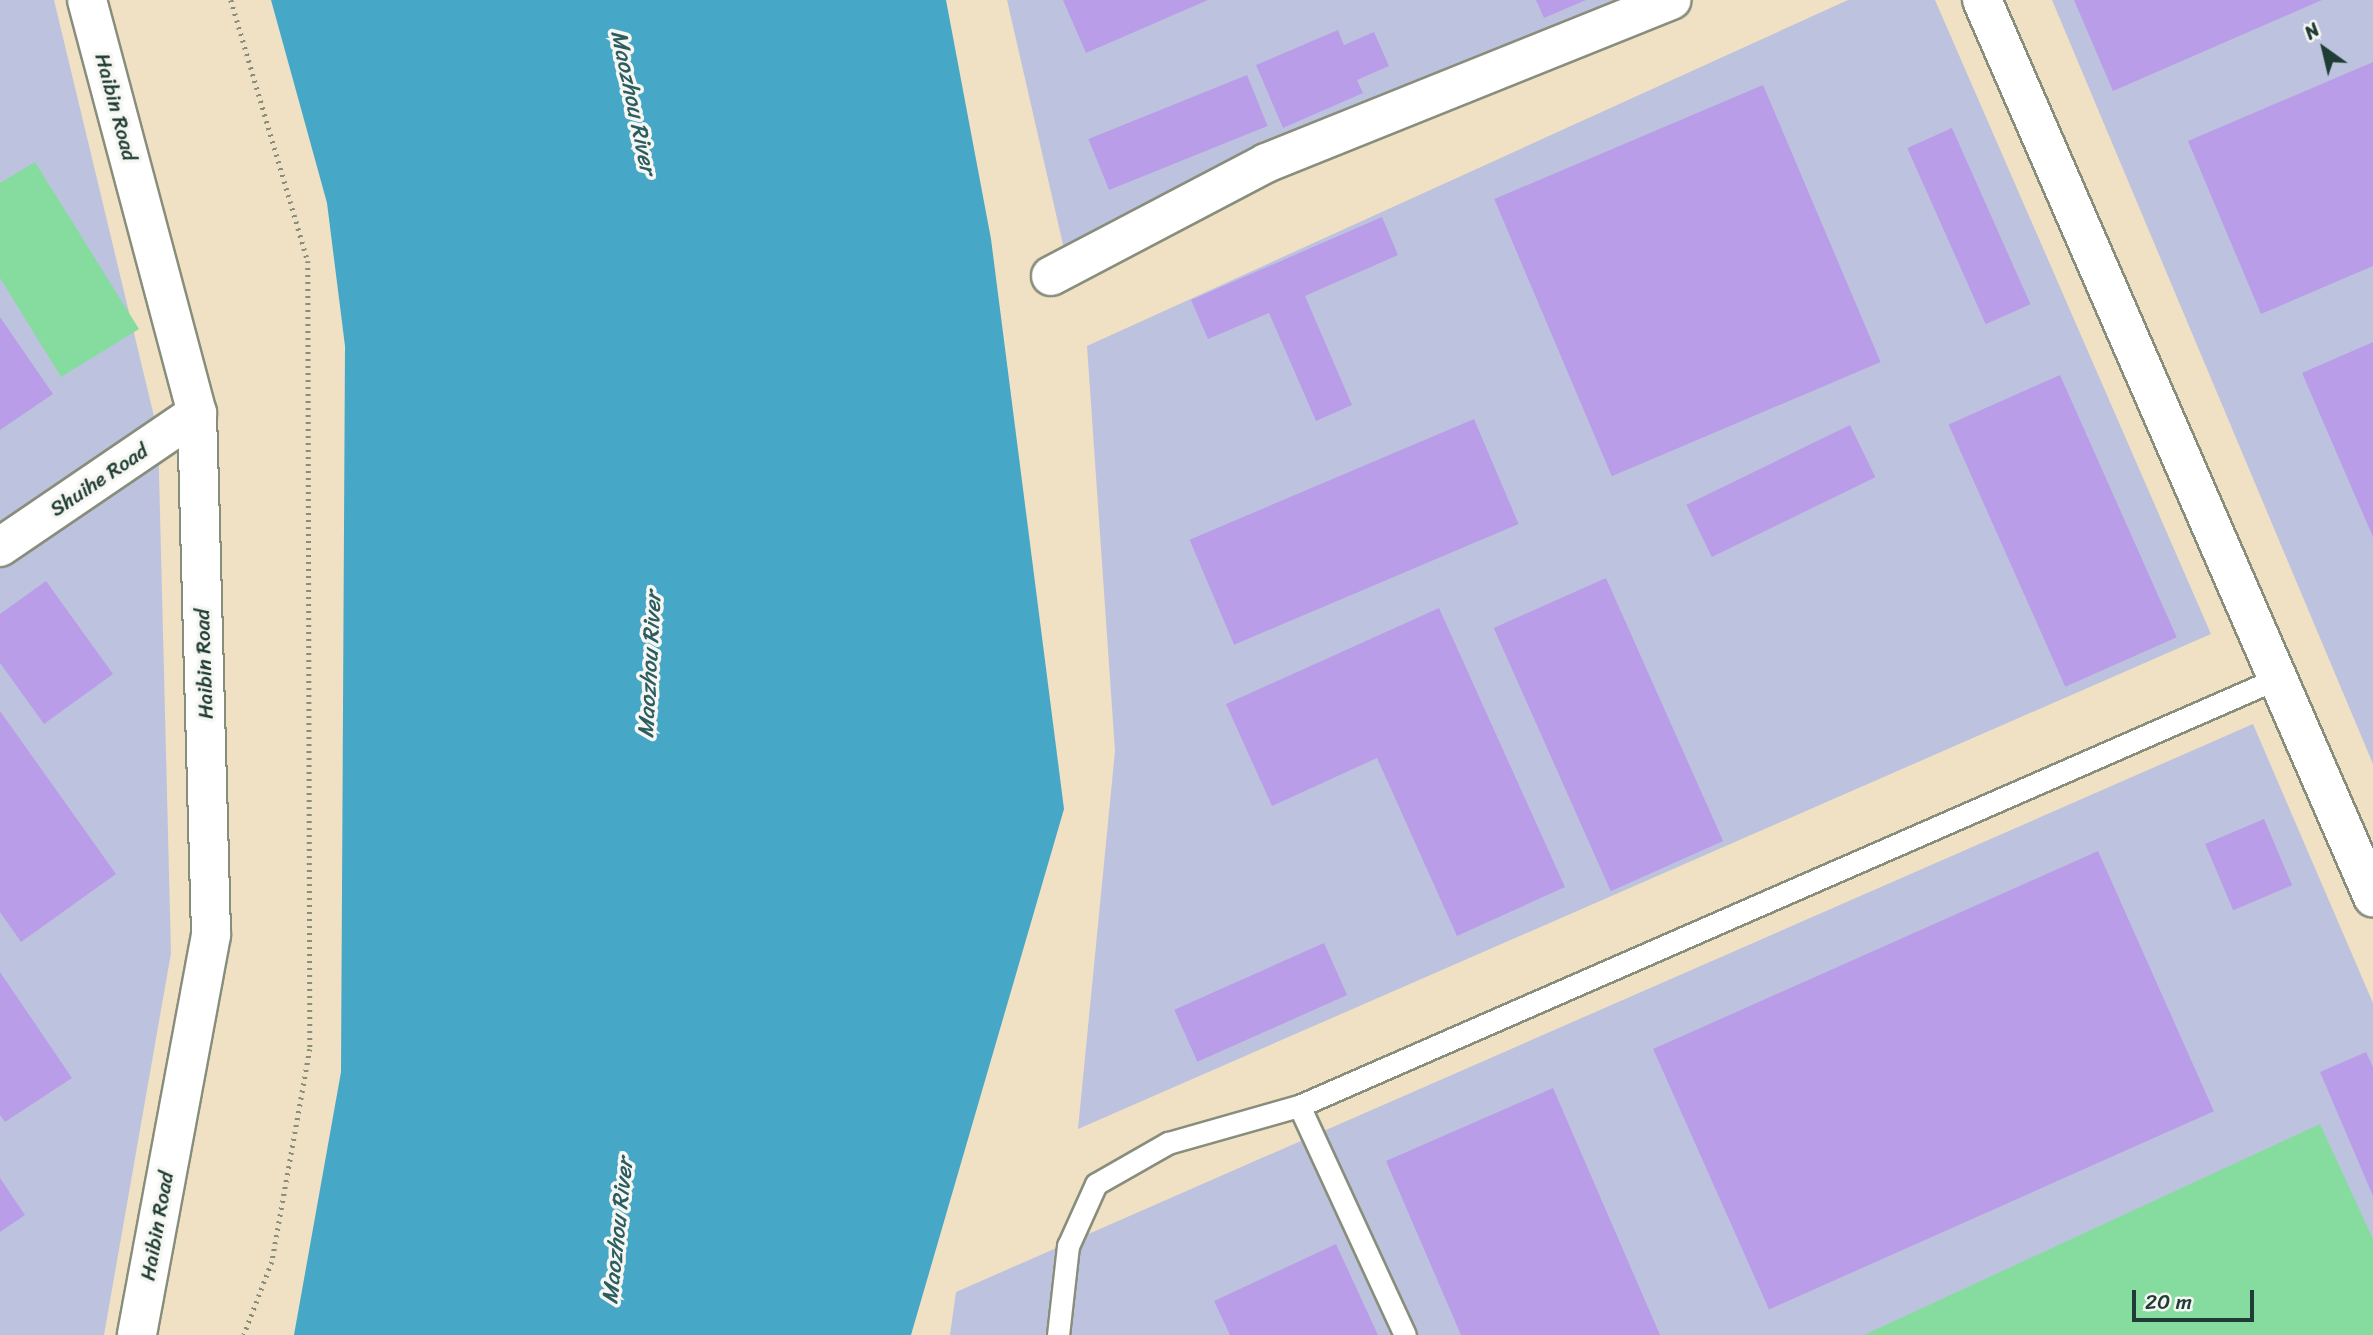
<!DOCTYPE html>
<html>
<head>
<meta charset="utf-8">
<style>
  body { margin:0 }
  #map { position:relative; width:2373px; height:1335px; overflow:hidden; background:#f0e0c4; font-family:Sriracha,sans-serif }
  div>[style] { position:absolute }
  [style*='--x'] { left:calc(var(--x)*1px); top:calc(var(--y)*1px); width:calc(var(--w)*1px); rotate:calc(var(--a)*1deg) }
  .industrial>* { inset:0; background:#bdc3de }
  .green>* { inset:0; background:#86dc9f }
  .water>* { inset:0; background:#47a7c6 }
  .building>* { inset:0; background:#ba9de8; transform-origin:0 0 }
  .path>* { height:4.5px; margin-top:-2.25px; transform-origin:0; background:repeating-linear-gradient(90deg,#888e7c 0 2px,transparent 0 7px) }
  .roads { filter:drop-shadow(2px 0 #888e7c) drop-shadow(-2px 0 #888e7c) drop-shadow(0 2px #888e7c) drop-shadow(0 -2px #888e7c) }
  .lane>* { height:21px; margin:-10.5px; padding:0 10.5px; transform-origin:10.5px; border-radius:10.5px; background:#fff }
  .street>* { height:38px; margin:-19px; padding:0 19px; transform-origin:19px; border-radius:19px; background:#fff }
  span { translate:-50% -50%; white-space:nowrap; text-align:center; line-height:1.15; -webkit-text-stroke:7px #f6f6f2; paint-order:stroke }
  .street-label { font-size:21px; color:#1f3d34 }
  .water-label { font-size:23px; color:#2b5d60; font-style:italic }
  .north { position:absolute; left:2289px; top:14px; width:70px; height:70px; -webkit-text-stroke:5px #f6f6f2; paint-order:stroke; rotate:326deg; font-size:19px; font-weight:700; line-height:28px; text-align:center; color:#1f3d34 }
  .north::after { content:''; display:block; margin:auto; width:24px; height:32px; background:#1f3d34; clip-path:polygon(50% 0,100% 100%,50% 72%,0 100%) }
  .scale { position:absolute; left:2132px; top:1290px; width:122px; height:32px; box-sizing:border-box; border:4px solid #1f3d34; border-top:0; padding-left:9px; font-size:21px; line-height:24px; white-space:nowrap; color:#1f3d34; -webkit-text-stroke:5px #f6f6f2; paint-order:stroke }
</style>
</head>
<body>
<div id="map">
  <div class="industrial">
    <div style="clip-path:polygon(0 0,54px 0,158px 433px,171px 953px,104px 1335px,0 1335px)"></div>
    <div style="clip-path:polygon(1007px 0,1638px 0,1064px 249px)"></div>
    <div style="clip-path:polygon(1848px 0,1935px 0,2211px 634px,1078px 1129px,1115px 751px,1087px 346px)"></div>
    <div style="clip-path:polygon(2052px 0,2373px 0,2373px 764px)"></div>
    <div style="clip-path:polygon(2253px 724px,2373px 1003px,2373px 1335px,950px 1335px,956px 1292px)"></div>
  </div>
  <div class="green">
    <div style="clip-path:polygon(35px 162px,139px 329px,61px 377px,0 278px,0 183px)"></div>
    <div style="clip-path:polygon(2320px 1124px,2373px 1239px,2373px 1335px,1864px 1335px)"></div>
  </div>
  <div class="water">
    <div style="clip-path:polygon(271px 0,946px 0,991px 239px,1064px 809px,911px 1335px,294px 1335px,341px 1072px,345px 346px,327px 203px)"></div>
  </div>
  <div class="building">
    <div style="clip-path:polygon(1063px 0,1208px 0,1086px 53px)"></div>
    <div style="clip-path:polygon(1536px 0,1586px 0,1544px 18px)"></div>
    <div style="clip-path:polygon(2074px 0,2322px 0,2113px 91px)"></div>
    <div style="clip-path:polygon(1338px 30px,1344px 45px,1374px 32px,1389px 66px,1357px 80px,1363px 93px,1283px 128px,1256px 65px)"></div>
    <div style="clip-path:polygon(2373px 62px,2373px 266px,2261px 314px,2188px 141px)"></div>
    <div style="left:1247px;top:75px;width:55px;height:171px;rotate:68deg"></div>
    <div style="left:1763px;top:85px;width:301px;height:292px;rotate:67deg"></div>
    <div style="left:1952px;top:128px;width:193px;height:49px;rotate:66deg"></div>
    <div style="clip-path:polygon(1382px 217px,1398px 255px,1305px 296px,1352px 405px,1316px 421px,1269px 313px,1208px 339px,1191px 300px)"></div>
    <div style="clip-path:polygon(0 317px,53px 394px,0 430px)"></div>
    <div style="clip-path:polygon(2373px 342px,2373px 537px,2302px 373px)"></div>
    <div style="left:2060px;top:375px;width:287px;height:122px;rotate:66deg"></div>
    <div style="left:1474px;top:419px;width:114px;height:309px;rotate:67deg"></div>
    <div style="left:1850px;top:425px;width:58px;height:182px;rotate:64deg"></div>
    <div style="left:1606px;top:578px;width:288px;height:123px;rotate:66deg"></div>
    <div style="clip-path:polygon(46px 581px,113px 674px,44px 724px,0 663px,0 614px)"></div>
    <div style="clip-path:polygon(1439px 608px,1565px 887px,1457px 936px,1377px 758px,1272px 806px,1226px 704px)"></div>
    <div style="clip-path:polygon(0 711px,116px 874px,21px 942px,0 912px)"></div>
    <div style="left:2264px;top:819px;width:72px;height:64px;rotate:67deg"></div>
    <div style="left:2098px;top:851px;width:285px;height:487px;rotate:66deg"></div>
    <div style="left:1324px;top:943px;width:57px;height:164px;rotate:66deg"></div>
    <div style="clip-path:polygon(0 972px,72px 1078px,5px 1122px,0 1115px)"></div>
    <div style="clip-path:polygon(2366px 1052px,2373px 1067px,2373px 1196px,2320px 1072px)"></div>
    <div style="clip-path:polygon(1553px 1088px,1660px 1335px,1461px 1335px,1386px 1161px)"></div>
    <div style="clip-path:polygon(0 1178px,25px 1215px,0 1232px)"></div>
    <div style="clip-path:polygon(1336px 1244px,1378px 1335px,1230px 1335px,1214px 1301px)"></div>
  </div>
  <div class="path">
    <div style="--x:231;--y:0;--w:272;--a:73.6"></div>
    <div style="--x:308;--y:261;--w:788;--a:89.85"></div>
    <div style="--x:310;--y:1049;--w:216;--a:100.1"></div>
    <div style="--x:272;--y:1262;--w:78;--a:111"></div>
  </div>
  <div class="roads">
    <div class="lane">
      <div style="--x:1058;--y:1335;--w:90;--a:-83.6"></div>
      <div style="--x:1068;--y:1246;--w:68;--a:-65.7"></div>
      <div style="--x:1096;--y:1184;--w:83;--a:-29.7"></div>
      <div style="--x:1168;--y:1143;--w:136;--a:-15.8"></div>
      <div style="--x:1405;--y:1335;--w:252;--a:-114.8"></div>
      <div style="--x:1299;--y:1106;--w:1068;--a:-23.61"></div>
    </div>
    <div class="street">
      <div style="--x:87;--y:0;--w:427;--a:75.1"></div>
      <div style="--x:197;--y:413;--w:522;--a:88.46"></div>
      <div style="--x:211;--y:935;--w:407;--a:100.5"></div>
      <div style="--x:1982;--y:0;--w:979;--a:66.45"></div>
      <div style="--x:1051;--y:276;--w:243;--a:-27.7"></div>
      <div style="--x:1266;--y:163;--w:437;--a:-21.9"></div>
      <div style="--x:0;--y:547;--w:238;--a:-34.2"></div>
    </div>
  </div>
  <div class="street-label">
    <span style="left:116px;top:107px;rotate:75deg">Haibin Road</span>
    <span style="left:99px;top:480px;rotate:-34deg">Shuihe Road</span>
    <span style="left:204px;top:664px;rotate:-92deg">Haibin Road</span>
    <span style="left:157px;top:1226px;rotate:-80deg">Haibin Road</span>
  </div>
  <div class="water-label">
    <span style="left:633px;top:102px;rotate:78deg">Maozhou River</span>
    <span style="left:650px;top:665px;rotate:-87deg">Maozhou River</span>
    <span style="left:618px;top:1231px;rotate:-84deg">Maozhou River</span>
  </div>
  <div class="north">N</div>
  <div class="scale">20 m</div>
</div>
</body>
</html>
